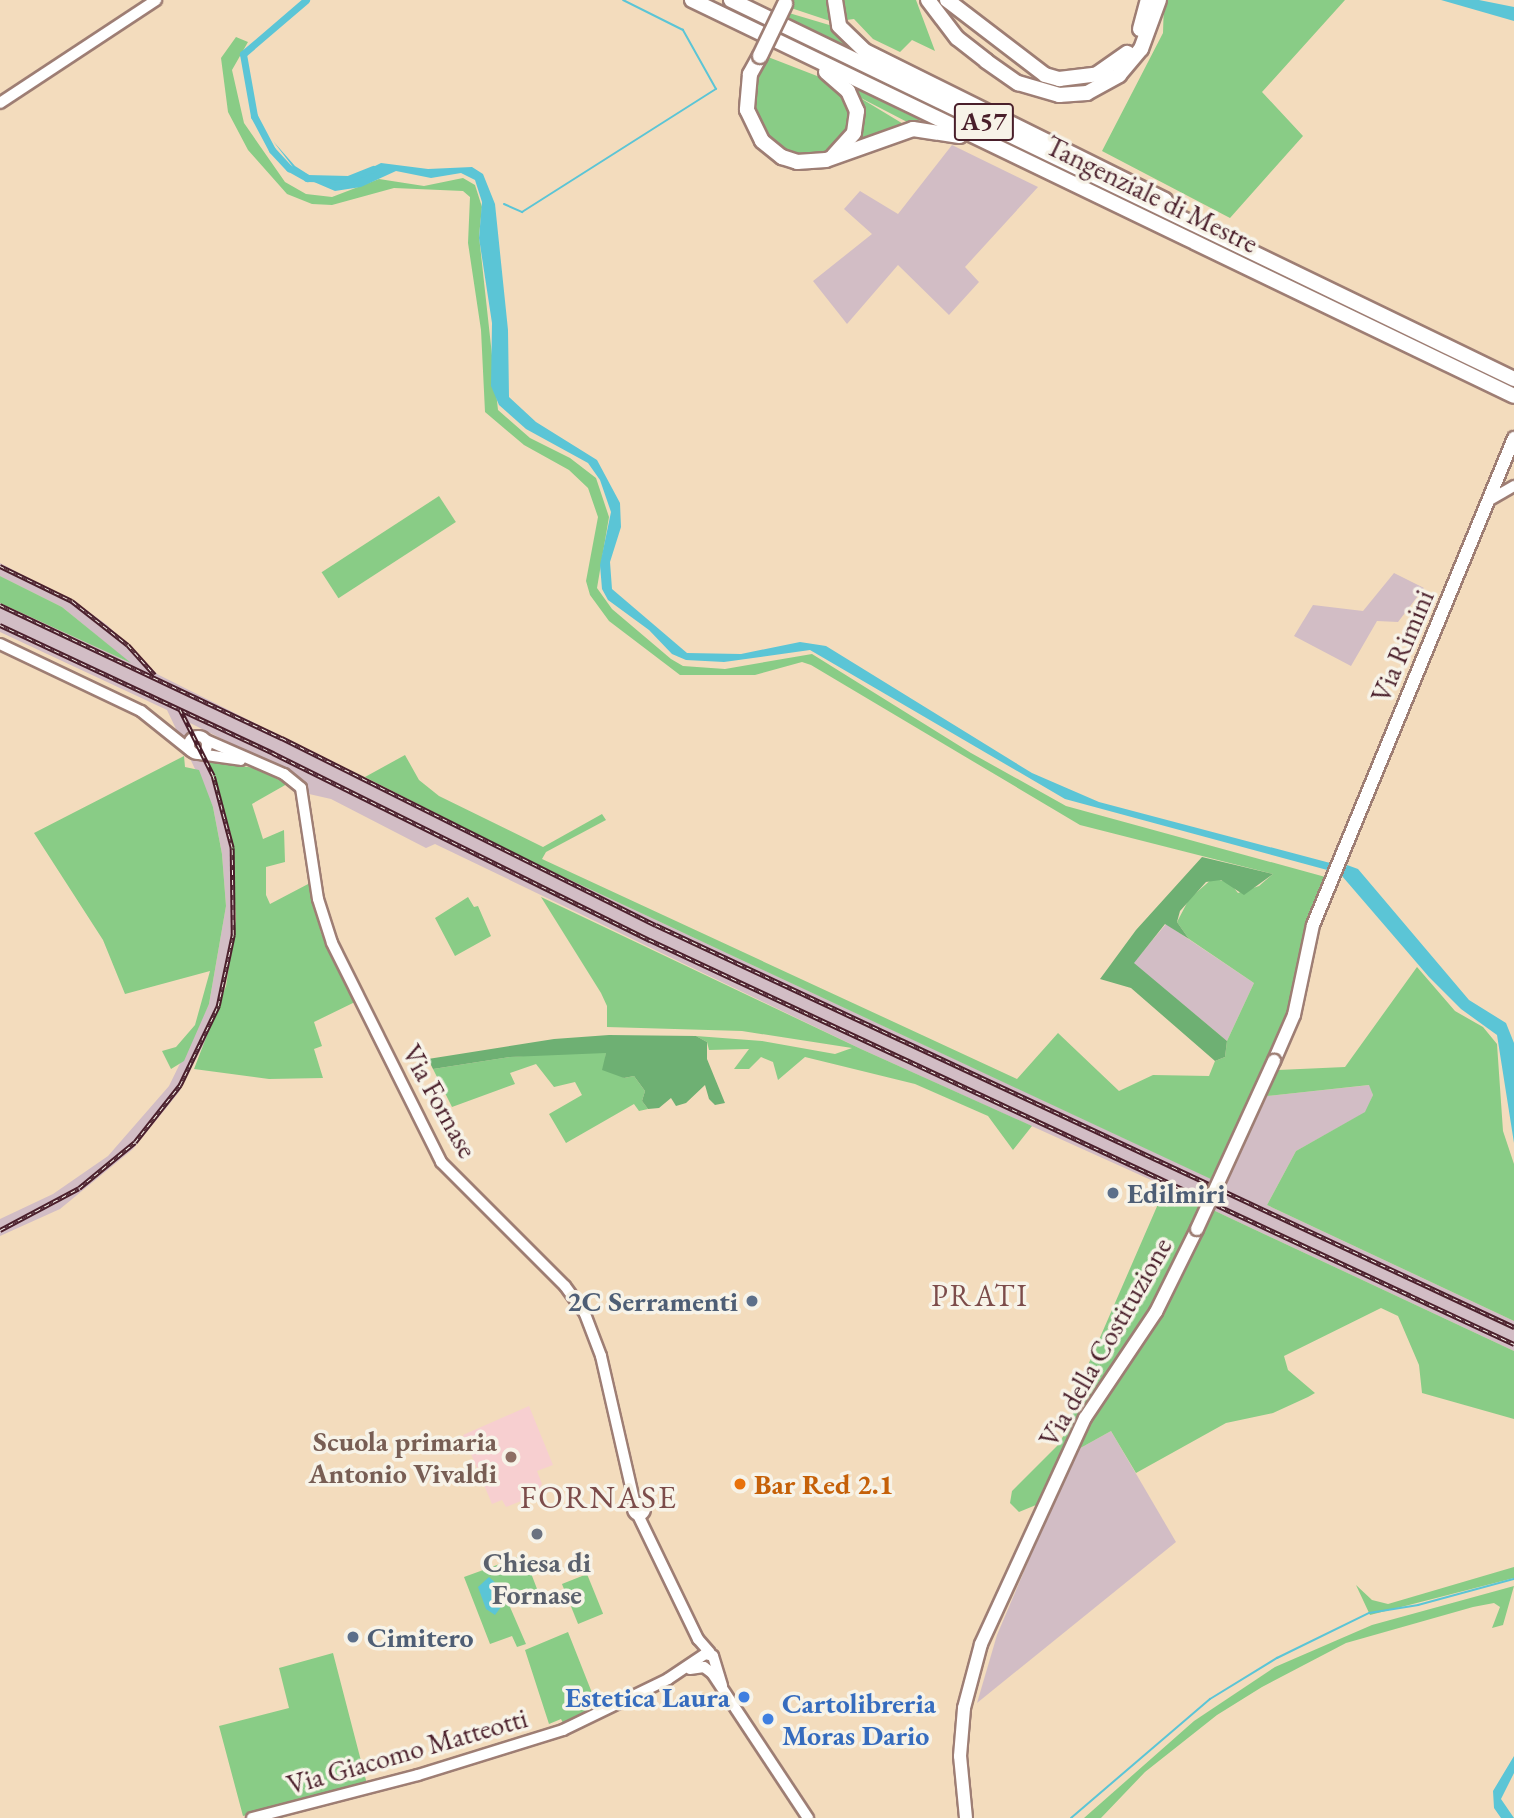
<!DOCTYPE html>
<html>
<head>
<meta charset="utf-8">
<style>
  body { margin:0 }
  #map { position:relative; width:1514px; height:1818px; overflow:hidden; background:#f3dcbd; font-family:"EB Garamond",serif }
  div>[style] { position:absolute }
  [style*='--x'] { left:calc(var(--x)*1px); top:calc(var(--y)*1px); width:calc(var(--w)*1px); rotate:calc(var(--a)*1deg) }
  .built>* { inset:0; background:#f7cfd0 }
  .industrial>* { inset:0; background:#d2bdc5 }
  .green>* { inset:0; background:#89cc86; transform-origin:0 0 }
  .forest>* { inset:0; background:#6eb073 }
  .water>* { inset:0; background:#5bc5d6 }
  .stream>* { height:2px; margin:-1px; padding:0 1px; transform-origin:1px; border-radius:1px; background:#5bc5d6 }
  .canal>* { height:7px; margin:-3.5px; padding:0 3.5px; transform-origin:3.5px; border-radius:3.5px; background:#5bc5d6 }
  .roads { filter:drop-shadow(2px 0 #9e7e74) drop-shadow(-2px 0 #9e7e74) drop-shadow(0 2px #9e7e74) drop-shadow(0 -2px #9e7e74) }
  .minor>* { height:10px; margin:-5px; padding:0 5px; transform-origin:5px; border-radius:5px; background:#fff }
  .minor>.ring { margin:-5px; padding:0; box-sizing:content-box; background:none; border:10px solid #fff; border-radius:50% }
  .major>* { height:12px; margin:-6px; padding:0 6px; transform-origin:6px; border-radius:6px; background:#fff }
  .highway>* { height:14px; margin:-7px; padding:0 7px; transform-origin:7px; border-radius:7px; background:#fff }
  .rail>* { height:4.5px; margin-top:-2.25px; transform-origin:0; background:repeating-linear-gradient(90deg,#f7f3e8 0 5px,#4a1f2b 0 10px); box-sizing:border-box; border-block:2px solid #4a1f2b }
  .bridges { filter:drop-shadow(2px 0 #9e7e74) drop-shadow(-2px 0 #9e7e74) drop-shadow(0 2px #9e7e74) drop-shadow(0 -2px #9e7e74) }
  .major-bridge>* { height:12px; margin:-6px; padding:0 6px; transform-origin:6px; border-radius:6px; background:#fff }
  .highway-bridge>* { height:14px; margin:-7px; padding:0 7px; transform-origin:7px; border-radius:7px; background:#fff }
  .dots>* { width:19px; height:19px; translate:-50% -50%; box-sizing:border-box; border:4px solid #f7f3e8; border-radius:50% }
  span { translate:-50% -50%; white-space:nowrap; text-align:center; line-height:1.15; -webkit-text-stroke:7px #f7f3e8; paint-order:stroke }
  .shield-label span { padding:2px 5px; background:#f7f3e8; border:2px solid; border-radius:5px; -webkit-text-stroke-width:0 }
  .shield-label { font-size:26px; color:#4a1f2b; font-weight:700 }
  .street-label { font-size:28px; color:#4a1f2b }
  .service-label { font-size:28px; color:#4e5e75; font-weight:700 }
  .left { translate:0 -50%; text-align:left }
  .right { translate:-100% -50%; text-align:right }
  .education-label { font-size:28px; color:#785e54; font-weight:700 }
  .food-label { font-size:28px; color:#c56008; font-weight:700 }
  .worship-label { font-size:28px; color:#5b616d; font-weight:700 }
  .shop-label { font-size:28px; color:#366cbe; font-weight:700 }
  .neighbourhood-label { font-size:30px; color:#7c4c4a; letter-spacing:2px }
  .quarter-label { font-size:32px; color:#7c4c4a; letter-spacing:2px }
</style>
</head>
<body>
<div id="map">
  <div class="built">
    <div style="clip-path:polygon(529px 1406px,553px 1465px,537px 1471px,542px 1484px,536px 1495px,506px 1507px,502px 1500px,492px 1504px,463px 1435px)"></div>
  </div>
  <div class="industrial">
    <div style="clip-path:polygon(952px 145px,1038px 187px,965px 267px,979px 282px,949px 315px,898px 265px,847px 324px,813px 281px,872px 234px,844px 209px,860px 191px,898px 214px)"></div>
    <div style="clip-path:polygon(0 563px,79px 605px,107px 625px,157px 674px,534px 863px,1225px 1185px,1267px 1096px,1370px 1085px,1373px 1095px,1366px 1112px,1296px 1151px,1267px 1205px,1514px 1321px,1514px 1351px,1213px 1210px,1218px 1200px,1207px 1195px,1202px 1203px,861px 1049px,435px 844px,426px 848px,331px 799px,309px 794px,301px 778px,190px 723px,225px 807px,235px 861px,233px 950px,215px 1022px,179px 1092px,133px 1149px,60px 1209px,0 1236px,0 1219px,53px 1194px,108px 1156px,169px 1086px,209px 1004px,226px 906px,222px 854px,213px 807px,167px 710px,0 632px,0 603px,129px 662px,62px 607px,0 576px)"></div>
    <div style="clip-path:polygon(1394px 573px,1424px 588px,1398px 622px,1377px 621px,1351px 666px,1294px 636px,1313px 605px,1363px 611px)"></div>
    <div style="clip-path:polygon(1166px 924px,1254px 983px,1227px 1041px,1133px 963px)"></div>
    <div style="clip-path:polygon(1111px 1431px,1176px 1542px,977px 1703px,997px 1635px,1075px 1451px)"></div>
  </div>
  <div class="green">
    <div style="clip-path:polygon(794px 0,832px 0,833px 22px,791px 8px)"></div>
    <div style="clip-path:polygon(839px 0,916px 0,935px 51px,912px 40px,900px 52px,873px 39px,854px 19px,839px 21px)"></div>
    <div style="clip-path:polygon(1164px 0,1345px 0,1262px 92px,1303px 136px,1230px 218px,1102px 151px,1163px 33px)"></div>
    <div style="clip-path:polygon(789px 13px,836px 27px,865px 57px,786px 20px)"></div>
    <div style="clip-path:polygon(236px 37px,248px 42px,232px 70px,244px 123px,285px 182px,306px 194px,332px 197px,379px 179px,424px 186px,463px 178px,475px 185px,482px 207px,479px 236px,498px 410px,530px 438px,570px 458px,596px 478px,609px 517px,597px 588px,612px 609px,671px 659px,683px 666px,725px 669px,812px 654px,971px 753px,1066px 806px,1329px 878px,1290px 1011px,1213px 1180px,534px 863px,349px 769px,365px 777px,405px 755px,419px 780px,439px 796px,543px 847px,602px 814px,606px 820px,546px 852px,542px 859px,1017px 1079px,1058px 1033px,1119px 1091px,1153px 1075px,1209px 1076px,1215px 1061px,1225px 1057px,1227px 1041px,1254px 983px,1189px 939px,1177px 922px,1189px 899px,1213px 878px,1230px 883px,1238px 893px,1259px 886px,1273px 874px,1080px 825px,811px 665px,802px 662px,755px 675px,680px 675px,609px 621px,590px 595px,586px 581px,598px 517px,588px 488px,569px 470px,524px 445px,485px 412px,481px 330px,468px 243px,470px 197px,463px 191px,394px 188px,332px 205px,312px 204px,287px 194px,248px 150px,228px 112px,221px 58px)"></div>
    <div style="clip-path:polygon(768px 57px,830px 81px,845px 95px,852px 111px,845px 141px,824px 155px,792px 155px,769px 142px,752px 107px,755px 84px)"></div>
    <div style="clip-path:polygon(853px 88px,856px 89px,920px 120px,911px 124px,857px 96px,905px 125px,853px 148px)"></div>
    <div style="left:439px;top:496px;width:31px;height:140px;rotate:57deg"></div>
    <div style="clip-path:polygon(0 576px,62px 607px,131px 663px,0 603px)"></div>
    <div style="clip-path:polygon(184px 756px,185px 767px,199px 770px,213px 807px,222px 854px,226px 906px,209px 1004px,184px 1061px,171px 1069px,162px 1051px,176px 1047px,195px 1025px,210px 971px,125px 994px,103px 940px,34px 833px)"></div>
    <div style="clip-path:polygon(208px 762px,256px 768px,287px 784px,252px 804px,263px 839px,284px 830px,285px 862px,266px 867px,266px 895px,270px 904px,310px 883px,321px 933px,355px 1002px,314px 1022px,322px 1046px,314px 1049px,323px 1078px,269px 1079px,194px 1069px,226px 986px,236px 919px,231px 834px)"></div>
    <div style="clip-path:polygon(468px 897px,474px 907px,478px 906px,491px 936px,455px 956px,435px 918px)"></div>
    <div style="clip-path:polygon(541px 897px,861px 1049px,1032px 1126px,1013px 1150px,988px 1116px,915px 1084px,805px 1057px,778px 1080px,773px 1062px,761px 1057px,749px 1069px,734px 1069px,749px 1049px,709px 1050px,707px 1042px,696px 1036px,762px 1041px,835px 1054px,852px 1048px,742px 1031px,607px 1027px,607px 1006px,601px 993px)"></div>
    <div style="clip-path:polygon(1417px 967px,1455px 1011px,1483px 1027px,1497px 1044px,1503px 1131px,1514px 1164px,1514px 1321px,1267px 1205px,1296px 1151px,1365px 1112px,1373px 1095px,1369px 1085px,1267px 1096px,1278px 1070px,1345px 1067px)"></div>
    <div style="clip-path:polygon(589px 1051px,606px 1053px,605px 1062px,616px 1072px,624px 1078px,634px 1076px,645px 1091px,642px 1101px,648px 1109px,639px 1111px,634px 1104px,566px 1143px,549px 1114px,582px 1095px,575px 1082px,554px 1087px,536px 1064px,510px 1073px,515px 1084px,452px 1107px,433px 1069px,510px 1057px)"></div>
    <div style="clip-path:polygon(1165px 1188px,1202px 1203px,1152px 1307px,1097px 1388px,1036px 1505px,1019px 1512px,1010px 1503px,1012px 1491px,1059px 1444px,1070px 1423px,1085px 1372px)"></div>
    <div style="clip-path:polygon(1213px 1210px,1514px 1351px,1514px 1419px,1422px 1393px,1419px 1365px,1398px 1316px,1381px 1308px,1284px 1356px,1288px 1370px,1315px 1393px,1308px 1397px,1273px 1413px,1226px 1423px,1136px 1473px,1111px 1431px,1075px 1451px,1104px 1397px,1166px 1307px)"></div>
    <div style="clip-path:polygon(524px 1555px,539px 1594px,510px 1607px,526px 1644px,517px 1647px,512px 1636px,490px 1644px,464px 1577px)"></div>
    <div style="clip-path:polygon(1514px 1567px,1514px 1578px,1370px 1615px,1356px 1585px,1372px 1600px,1388px 1604px)"></div>
    <div style="left:587px;top:1574px;width:43px;height:27px;rotate:68deg"></div>
    <div style="clip-path:polygon(1514px 1586px,1503px 1625px,1492px 1628px,1500px 1607px,1494px 1603px,1473px 1607px,1346px 1643px,1262px 1687px,1217px 1715px,1145px 1772px,1101px 1818px,1084px 1818px,1194px 1721px,1275px 1667px,1372px 1625px)"></div>
    <div style="clip-path:polygon(568px 1632px,596px 1703px,595px 1710px,563px 1723px,561px 1719px,549px 1724px,525px 1650px)"></div>
    <div style="clip-path:polygon(333px 1653px,367px 1784px,243px 1816px,219px 1726px,289px 1708px,279px 1668px)"></div>
  </div>
  <div class="forest">
    <div style="clip-path:polygon(1202px 857px,1273px 874px,1244px 895px,1221px 880px,1206px 882px,1180px 911px,1177px 922px,1189px 939px,1165px 924px,1134px 963px,1227px 1041px,1225px 1057px,1215px 1061px,1131px 988px,1100px 979px,1136px 930px)"></div>
    <div style="clip-path:polygon(609px 1035px,696px 1036px,707px 1042px,707px 1059px,725px 1103px,715px 1105px,709px 1099px,705px 1085px,686px 1103px,676px 1106px,671px 1098px,659px 1108px,648px 1109px,642px 1101px,645px 1091px,634px 1076px,624px 1078px,602px 1070px,606px 1053px,510px 1057px,433px 1069px,428px 1059px,554px 1039px)"></div>
  </div>
  <div class="water">
    <div style="clip-path:polygon(1441px 0,1479px 0,1514px 7px,1514px 21px)"></div>
    <div style="clip-path:polygon(273px 141px,295px 166px,317px 180px,347px 180px,381px 163px,428px 169px,472px 167px,483px 174px,495px 204px,508px 330px,509px 397px,536px 422px,597px 460px,620px 503px,621px 527px,610px 562px,612px 589px,687px 653px,741px 654px,800px 642px,826px 646px,1032px 773px,1099px 802px,1334px 864px,1331px 871px,1065px 799px,810px 650px,724px 662px,686px 660px,672px 654px,649px 630px,608px 600px,602px 589px,600px 565px,611px 512px,600px 480px,588px 463px,526px 429px,499px 405px,491px 386px,492px 323px,479px 238px,482px 202px,475px 180px,461px 173px,431px 178px,396px 171px,361px 187px,335px 191px,300px 176px)"></div>
    <div style="clip-path:polygon(1347px 865px,1358px 869px,1469px 1000px,1506px 1023px,1514px 1043px,1514px 1143px,1497px 1035px,1461px 1009px,1429px 977px,1342px 876px)"></div>
    <div style="clip-path:polygon(489px 1577px,500px 1587px,501px 1607px,495px 1615px,486px 1609px,478px 1587px)"></div>
    <div style="clip-path:polygon(1514px 1756px,1514px 1773px,1501px 1799px,1514px 1818px,1501px 1818px,1494px 1808px,1493px 1791px)"></div>
  </div>
  <div class="stream">
    <div style="--x:504;--y:204;--w:20;--a:24"></div>
    <div style="--x:522;--y:212;--w:230;--a:-32.4"></div>
    <div style="--x:716;--y:89;--w:68;--a:-119.2"></div>
    <div style="--x:683;--y:30;--w:67;--a:-153.4"></div>
    <div style="--x:1071;--y:1818;--w:183;--a:-40.6"></div>
    <div style="--x:1210;--y:1699;--w:79;--a:-31.5"></div>
    <div style="--x:1277;--y:1658;--w:102;--a:-26.1"></div>
    <div style="--x:1369;--y:1613;--w:50;--a:-9.3"></div>
    <div style="--x:1418;--y:1605;--w:99;--a:-15.2"></div>
  </div>
  <div class="canal">
    <div style="--x:306;--y:0;--w:83;--a:139.4"></div>
    <div style="--x:243;--y:54;--w:63;--a:79.9"></div>
    <div style="--x:254;--y:116;--w:38;--a:62"></div>
    <div style="--x:272;--y:150;--w:25;--a:47"></div>
    <div style="--x:289;--y:168;--w:21;--a:29"></div>
    <div style="--x:307;--y:178;--w:41;--a:1.4"></div>
    <div style="--x:348;--y:179;--w:27;--a:-22"></div>
  </div>
  <div class="roads">
    <div class="minor">
      <div style="--x:0;--y:103;--w:187;--a:-33.4"></div>
      <div style="--x:1488;--y:501;--w:30;--a:-30"></div>
      <div style="--x:0;--y:644;--w:156;--a:25.4"></div>
      <div style="--x:141;--y:711;--w:64;--a:38.7"></div>
      <div class="ring" style="left:189px;top:736px;width:8px;height:8px"></div>
      <div style="--x:206;--y:740;--w:85;--a:23.6"></div>
      <div style="--x:284;--y:774;--w:22;--a:39"></div>
      <div style="--x:301;--y:788;--w:112;--a:81.3"></div>
      <div style="--x:318;--y:899;--w:46;--a:72.3"></div>
      <div style="--x:332;--y:943;--w:245;--a:63.5"></div>
      <div style="--x:441;--y:1162;--w:175;--a:45"></div>
      <div style="--x:565;--y:1286;--w:34;--a:54"></div>
      <div style="--x:585;--y:1314;--w:45;--a:69.1"></div>
      <div style="--x:601;--y:1356;--w:153;--a:77.1"></div>
      <div style="--x:199;--y:754;--w:42;--a:8.1"></div>
      <div class="ring" style="left:633px;top:1503px;width:2px;height:2px"></div>
      <div style="--x:638;--y:1515;--w:138;--a:64.2"></div>
      <div style="--x:698;--y:1639;--w:18;--a:49"></div>
      <div style="--x:690;--y:1669;--w:14;--a:-8"></div>
      <div style="--x:704;--y:1667;--w:10;--a:37"></div>
      <div style="--x:712;--y:1673;--w:174;--a:56.5"></div>
      <div style="--x:252;--y:1818;--w:171;--a:-14.5"></div>
      <div style="--x:418;--y:1775;--w:152;--a:-17.2"></div>
      <div style="--x:563;--y:1730;--w:117;--a:-25.9"></div>
      <div style="--x:668;--y:1679;--w:45;--a:-34"></div>
      <div style="--x:705;--y:1654;--w:8;--a:14"></div>
      <div style="--x:713;--y:1656;--w:31;--a:73"></div>
    </div>
    <div class="major">
      <div style="--x:1274;--y:1061;--w:50;--a:-66.5"></div>
      <div style="--x:1294;--y:1015;--w:92;--a:-78.1"></div>
      <div style="--x:1313;--y:925;--w:527;--a:-67.57"></div>
      <div style="--x:966;--y:1818;--w:62;--a:-95.5"></div>
      <div style="--x:960;--y:1756;--w:48;--a:-85.2"></div>
      <div style="--x:964;--y:1708;--w:66;--a:-75.1"></div>
      <div style="--x:981;--y:1644;--w:249;--a:-65.3"></div>
      <div style="--x:1085;--y:1418;--w:128;--a:-56.2"></div>
      <div style="--x:1156;--y:1312;--w:93;--a:-63.7"></div>
    </div>
    <div class="highway">
      <div style="--x:692;--y:0;--w:912;--a:25.72"></div>
      <div style="--x:731;--y:0;--w:870;--a:25.83"></div>
      <div style="--x:835;--y:0;--w:26;--a:81"></div>
      <div style="--x:839;--y:26;--w:36;--a:44"></div>
      <div style="--x:865;--y:51;--w:335;--a:26.4"></div>
      <div style="--x:928;--y:0;--w:48;--a:52.7"></div>
      <div style="--x:957;--y:38;--w:37;--a:38"></div>
      <div style="--x:986;--y:61;--w:39;--a:35"></div>
      <div style="--x:1018;--y:83;--w:43;--a:16.3"></div>
      <div style="--x:1059;--y:95;--w:28;--a:-4"></div>
      <div style="--x:1087;--y:93;--w:37;--a:-29"></div>
      <div style="--x:1119;--y:75;--w:34;--a:-50"></div>
      <div style="--x:1141;--y:49;--w:52;--a:-69.8"></div>
      <div style="--x:947;--y:0;--w:123;--a:37.4"></div>
      <div style="--x:1045;--y:75;--w:15;--a:16"></div>
      <div style="--x:1059;--y:79;--w:38;--a:-7"></div>
      <div style="--x:1097;--y:74;--w:37;--a:-35"></div>
      <div style="--x:1140;--y:29;--w:30;--a:-75"></div>
      <div style="--x:760;--y:56;--w:21;--a:119"></div>
      <div style="--x:750;--y:74;--w:36;--a:95"></div>
      <div style="--x:747;--y:110;--w:34;--a:64"></div>
      <div style="--x:762;--y:141;--w:26;--a:39"></div>
      <div style="--x:782;--y:157;--w:16;--a:18"></div>
      <div style="--x:797;--y:162;--w:29;--a:-4"></div>
      <div style="--x:826;--y:160;--w:92;--a:-19.6"></div>
      <div style="--x:913;--y:129;--w:47;--a:8.7"></div>
      <div style="--x:826;--y:72;--w:29;--a:41"></div>
      <div style="--x:848;--y:91;--w:22;--a:66"></div>
      <div style="--x:857;--y:111;--w:22;--a:98"></div>
      <div style="--x:854;--y:133;--w:31;--a:132"></div>
    </div>
  </div>
  <div class="rail">
    <div style="--x:0;--y:566;--w:80;--a:25.9"></div>
    <div style="--x:72;--y:601;--w:71;--a:38.2"></div>
    <div style="--x:128;--y:645;--w:40;--a:48"></div>
    <div style="--x:0;--y:605;--w:312;--a:25.3"></div>
    <div style="--x:282;--y:738;--w:418;--a:26.6"></div>
    <div style="--x:656;--y:925;--w:948;--a:25.1"></div>
    <div style="--x:0;--y:625;--w:302;--a:25.1"></div>
    <div style="--x:273;--y:753;--w:421;--a:26.4"></div>
    <div style="--x:650;--y:940;--w:954;--a:25.06"></div>
    <div style="--x:0;--y:1230;--w:89;--a:-28"></div>
    <div style="--x:79;--y:1188;--w:72;--a:-39.4"></div>
    <div style="--x:135;--y:1142;--w:73;--a:-51.7"></div>
    <div style="--x:180;--y:1085;--w:88;--a:-64.3"></div>
    <div style="--x:218;--y:1006;--w:73;--a:-78.1"></div>
    <div style="--x:233;--y:935;--w:87;--a:-90.7"></div>
    <div style="--x:232;--y:848;--w:74;--a:-104.8"></div>
    <div style="--x:213;--y:776;--w:74;--a:-116.6"></div>
  </div>
  <div class="bridges">
    <div class="major-bridge">
      <div style="--x:1197;--y:1229;--w:185;--a:-65.4"></div>
    </div>
    <div class="highway-bridge">
      <div style="--x:760;--y:56;--w:58;--a:-64.3"></div>
    </div>
  </div>
  <div class="dots">
    <div style="left:1113px;top:1193px;background:#5c6f8a"></div>
    <div style="left:752px;top:1301px;background:#5c6f8a"></div>
    <div style="left:511px;top:1457px;background:#8d6e63"></div>
    <div style="left:740px;top:1484px;background:#e8710a"></div>
    <div style="left:537px;top:1534px;background:#6b7280"></div>
    <div style="left:353px;top:1637px;background:#5c6f8a"></div>
    <div style="left:744px;top:1697px;background:#3f7fe0"></div>
    <div style="left:768px;top:1719px;background:#3f7fe0"></div>
  </div>
  <div class="shield-label">
    <span style="left:984px;top:122px">A57</span>
  </div>
  <div class="street-label">
    <span style="left:1152px;top:194px;rotate:26deg">Tangenziale di Mestre</span>
    <span style="left:1402px;top:646px;rotate:-67deg">Via Rimini</span>
    <span style="left:440px;top:1101px;rotate:61deg">Via Fornase</span>
    <span style="left:1105px;top:1342px;rotate:-60deg">Via della Costituzione</span>
    <span style="left:407px;top:1751px;rotate:-16deg">Via Giacomo Matteotti</span>
  </div>
  <div class="service-label">
    <span class="left" style="left:1127px;top:1193px">Edilmiri</span>
    <span class="right" style="left:738px;top:1301px">2C Serramenti</span>
    <span class="left" style="left:367px;top:1637px">Cimitero</span>
  </div>
  <div class="education-label">
    <span class="right" style="left:497px;top:1457px">Scuola primaria<br>Antonio Vivaldi</span>
  </div>
  <div class="food-label">
    <span class="left" style="left:754px;top:1484px">Bar Red 2.1</span>
  </div>
  <div class="worship-label">
    <span style="left:537px;top:1578px">Chiesa di<br>Fornase</span>
  </div>
  <div class="shop-label">
    <span class="right" style="left:730px;top:1697px">Estetica Laura</span>
    <span class="left" style="left:782px;top:1719px">Cartolibreria<br>Moras Dario</span>
  </div>
  <div class="neighbourhood-label">
    <span style="left:980px;top:1296px">PRATI</span>
  </div>
  <div class="quarter-label">
    <span style="left:599px;top:1497px">FORNASE</span>
  </div>
</div>
</body>
</html>
